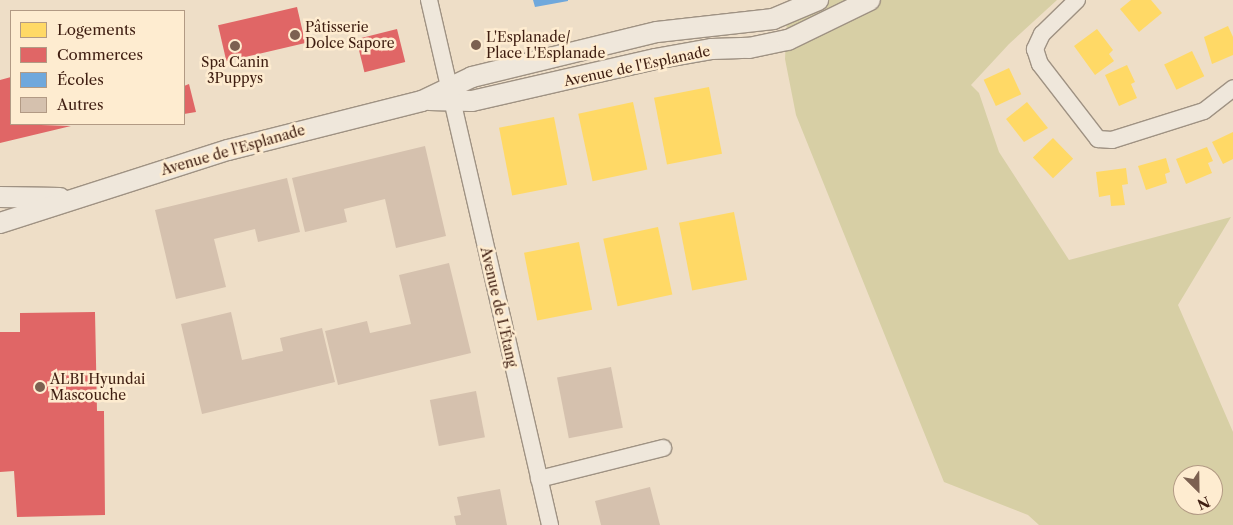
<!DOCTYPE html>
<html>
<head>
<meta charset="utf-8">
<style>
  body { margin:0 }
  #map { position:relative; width:1233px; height:525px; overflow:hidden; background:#eedec7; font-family:"Libre Caslon Text",serif }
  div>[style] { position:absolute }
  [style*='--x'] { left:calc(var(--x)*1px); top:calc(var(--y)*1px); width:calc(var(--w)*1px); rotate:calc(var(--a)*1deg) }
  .green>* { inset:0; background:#d7cfa5 }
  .homes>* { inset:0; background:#ffd966; transform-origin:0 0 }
  .shops>* { inset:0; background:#e06666; transform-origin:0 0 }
  .schools>* { inset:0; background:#6fa8dc }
  .building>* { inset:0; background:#d5c1ae; transform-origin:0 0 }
  .roads { filter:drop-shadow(1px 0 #9f9283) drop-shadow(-1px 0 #9f9283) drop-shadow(0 1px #9f9283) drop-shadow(0 -1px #9f9283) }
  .minor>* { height:16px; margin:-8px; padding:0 8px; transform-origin:8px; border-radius:8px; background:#efe7db }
  .tertiary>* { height:20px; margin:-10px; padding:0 10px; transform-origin:10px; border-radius:10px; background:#efe7db }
  .dots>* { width:14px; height:14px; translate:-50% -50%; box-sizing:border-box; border:2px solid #feecd0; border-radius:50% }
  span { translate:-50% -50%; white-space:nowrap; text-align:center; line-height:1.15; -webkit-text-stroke:5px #feecd0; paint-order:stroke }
  .poi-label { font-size:14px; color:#3f1e11 }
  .left { translate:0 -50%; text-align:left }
  .street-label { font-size:14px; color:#3f1e11 }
  .legend { position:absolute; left:10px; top:10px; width:175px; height:115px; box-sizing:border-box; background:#feecd0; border:1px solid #b29a84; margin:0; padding:6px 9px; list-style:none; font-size:15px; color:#3f1e11 }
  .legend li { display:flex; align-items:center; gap:10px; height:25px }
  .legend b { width:25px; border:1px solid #b29a84 }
  .north { position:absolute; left:1173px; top:465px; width:50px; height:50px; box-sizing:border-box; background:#feecd0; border:1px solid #b29a84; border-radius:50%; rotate:157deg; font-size:14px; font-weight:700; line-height:20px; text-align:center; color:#3f1e11 }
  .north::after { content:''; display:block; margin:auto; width:18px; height:22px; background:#7c6151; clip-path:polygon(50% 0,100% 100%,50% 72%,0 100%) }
</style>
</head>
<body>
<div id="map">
  <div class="green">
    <div style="clip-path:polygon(evenodd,788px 0,1057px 0,1009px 44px,971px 85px,979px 93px,999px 152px,1069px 260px,1231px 217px,1178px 305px,1233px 432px,1233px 525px,1039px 525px,1028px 515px,944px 482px,796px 115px,785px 59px,788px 0,1183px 475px,1213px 475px,1213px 505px,1183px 505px,1183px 475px)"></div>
  </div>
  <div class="homes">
    <div style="clip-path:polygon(1131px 0,1151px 0,1162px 13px,1139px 32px,1120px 9px)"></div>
    <div style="clip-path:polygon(1228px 26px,1233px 37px,1233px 55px,1212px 64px,1204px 37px)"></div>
    <div style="clip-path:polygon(1097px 29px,1113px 50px,1109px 54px,1114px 61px,1095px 75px,1074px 46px)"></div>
    <div style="left:1192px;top:51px;width:28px;height:31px;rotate:64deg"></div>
    <div style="clip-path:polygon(1127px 65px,1135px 82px,1131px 84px,1137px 98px,1119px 106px,1105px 75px)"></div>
    <div style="left:1009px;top:68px;width:29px;height:28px;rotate:65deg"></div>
    <div style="left:709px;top:87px;width:68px;height:56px;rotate:79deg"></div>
    <div style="left:633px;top:102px;width:69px;height:56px;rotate:78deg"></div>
    <div style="clip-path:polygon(1027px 102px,1048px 128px,1024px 142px,1006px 119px)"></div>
    <div style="left:554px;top:117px;width:69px;height:56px;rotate:79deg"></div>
    <div style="clip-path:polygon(1233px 132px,1233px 159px,1223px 164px,1212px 142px)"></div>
    <div style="left:1053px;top:138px;width:29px;height:28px;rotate:46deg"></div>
    <div style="clip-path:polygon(1207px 147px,1213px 161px,1208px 163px,1212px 173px,1186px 184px,1176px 159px)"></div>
    <div style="clip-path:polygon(1166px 158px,1170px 172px,1165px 174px,1167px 183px,1146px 190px,1138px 166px)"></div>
    <div style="clip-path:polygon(1126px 168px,1128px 184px,1122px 185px,1125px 205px,1111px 206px,1110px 195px,1099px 197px,1096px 172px)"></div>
    <div style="left:734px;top:212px;width:69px;height:56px;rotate:79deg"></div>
    <div style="left:658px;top:227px;width:69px;height:56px;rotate:78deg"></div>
    <div style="left:579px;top:242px;width:69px;height:56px;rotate:79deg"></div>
  </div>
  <div class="shops">
    <div style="left:297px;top:7px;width:37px;height:81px;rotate:77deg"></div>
    <div style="left:397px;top:29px;width:34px;height:42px;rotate:76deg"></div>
    <div style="clip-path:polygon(11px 77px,11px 124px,71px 126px,0 143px,0 80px)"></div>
    <div style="clip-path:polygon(189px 84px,196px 112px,184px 114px,184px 86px)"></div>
    <div style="clip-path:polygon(95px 312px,97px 411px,104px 411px,105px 515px,17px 517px,14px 471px,0 472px,0 332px,20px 332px,20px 313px)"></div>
  </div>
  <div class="schools">
    <div style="clip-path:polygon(533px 0,568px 0,568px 1px,535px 7px)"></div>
  </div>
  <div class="building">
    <div style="clip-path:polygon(425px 146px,446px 236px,396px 248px,385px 199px,344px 209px,347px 222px,305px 232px,292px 178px)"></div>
    <div style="clip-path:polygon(287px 178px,300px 232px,258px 242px,255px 229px,214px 239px,226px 287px,176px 299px,155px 210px)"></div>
    <div style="clip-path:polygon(449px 263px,471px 353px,338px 385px,325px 331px,367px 321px,370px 333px,411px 324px,399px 275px)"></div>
    <div style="clip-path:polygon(231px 312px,242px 360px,283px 351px,280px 338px,322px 328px,335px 382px,202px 414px,181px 324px)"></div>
    <div style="left:611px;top:367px;width:62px;height:55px;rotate:79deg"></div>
    <div style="left:476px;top:391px;width:47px;height:47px;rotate:79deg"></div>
    <div style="clip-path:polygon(650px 487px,660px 525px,601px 525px,595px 501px)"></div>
    <div style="clip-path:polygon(500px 489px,507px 525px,456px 525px,454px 516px,461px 515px,457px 497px)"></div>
  </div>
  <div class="roads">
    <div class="minor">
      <div style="--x:429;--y:0;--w:539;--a:77.02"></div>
      <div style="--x:1077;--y:0;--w:49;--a:135.8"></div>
      <div style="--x:1042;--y:34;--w:17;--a:115"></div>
      <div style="--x:1035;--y:49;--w:16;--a:72"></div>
      <div style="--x:1040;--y:64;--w:95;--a:52.3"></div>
      <div style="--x:1098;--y:139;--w:14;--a:4"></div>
      <div style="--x:1112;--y:140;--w:96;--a:-17.5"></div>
      <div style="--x:1204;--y:111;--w:37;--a:-38"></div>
      <div style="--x:539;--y:479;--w:128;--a:-14"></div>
    </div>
    <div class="tertiary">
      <div style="--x:429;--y:100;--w:43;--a:1.3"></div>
      <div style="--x:472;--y:101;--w:188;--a:-12.9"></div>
      <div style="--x:655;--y:59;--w:58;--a:-10"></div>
      <div style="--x:712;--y:49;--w:37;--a:-2"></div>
      <div style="--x:749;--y:48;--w:40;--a:-12"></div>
      <div style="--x:788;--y:40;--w:91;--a:-26"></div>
      <div style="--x:0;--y:197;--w:60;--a:1"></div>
      <div style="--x:0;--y:223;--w:239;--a:-17.8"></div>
      <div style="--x:228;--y:150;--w:200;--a:-14.2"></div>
      <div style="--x:422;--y:101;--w:55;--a:-25.6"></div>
      <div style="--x:472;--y:77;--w:190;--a:-13.7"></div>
      <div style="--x:657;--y:32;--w:117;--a:-6.4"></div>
      <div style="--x:773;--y:19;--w:49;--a:-22.9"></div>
    </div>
  </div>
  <div class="dots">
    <div style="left:295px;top:35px;background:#7c6151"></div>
    <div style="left:476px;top:45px;background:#7c6151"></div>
    <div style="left:235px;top:46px;background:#7c6151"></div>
    <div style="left:40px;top:387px;background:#7c6151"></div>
  </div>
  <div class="poi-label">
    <span class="left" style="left:305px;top:35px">Pâtisserie<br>Dolce Sapore</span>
    <span class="left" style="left:486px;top:45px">L'Esplanade/<br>Place L'Esplanade</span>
    <span style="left:235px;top:70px">Spa Canin<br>3Puppys</span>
    <span class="left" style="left:50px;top:387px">ALBI Hyundai<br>Mascouche</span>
  </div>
  <div class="street-label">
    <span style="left:637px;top:66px;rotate:-12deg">Avenue de l'Esplanade</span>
    <span style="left:233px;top:150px;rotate:-16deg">Avenue de l'Esplanade</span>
    <span style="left:499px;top:307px;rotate:77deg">Avenue de L'Étang</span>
  </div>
  <ul class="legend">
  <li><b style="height:14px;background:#ffd966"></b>Logements</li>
  <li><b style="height:14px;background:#e06666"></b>Commerces</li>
  <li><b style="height:14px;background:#6fa8dc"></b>Écoles</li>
  <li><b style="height:14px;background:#d5c1ae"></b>Autres</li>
  </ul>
  <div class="north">N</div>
</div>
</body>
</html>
